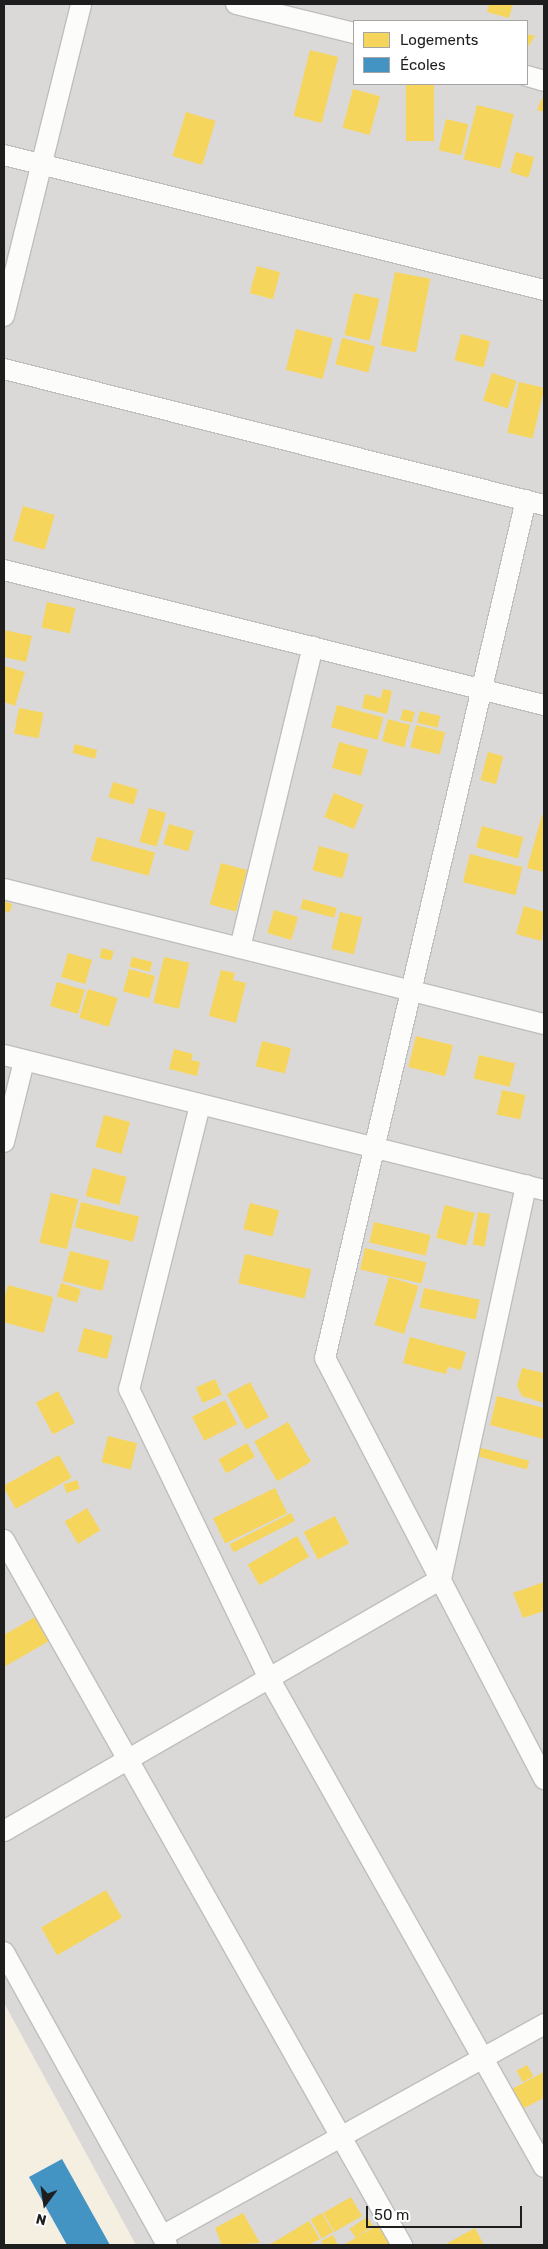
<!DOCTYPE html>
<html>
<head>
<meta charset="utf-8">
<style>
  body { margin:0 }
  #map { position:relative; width:548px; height:2249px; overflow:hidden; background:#ece9e6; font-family:Rubik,sans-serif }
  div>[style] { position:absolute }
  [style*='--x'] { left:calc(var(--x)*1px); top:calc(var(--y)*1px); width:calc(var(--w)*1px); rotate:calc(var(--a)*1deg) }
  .residential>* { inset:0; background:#dbd9d8 }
  .education>* { inset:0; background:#f5efe2 }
  .homes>* { inset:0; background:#f6d55c; transform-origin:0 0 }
  .schools>* { inset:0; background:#4393c3 }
  .roads { filter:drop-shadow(1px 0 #bfbebd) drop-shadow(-1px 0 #bfbebd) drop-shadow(0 1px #bfbebd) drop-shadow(0 -1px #bfbebd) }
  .street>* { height:20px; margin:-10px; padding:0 10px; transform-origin:10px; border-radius:10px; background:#fcfcfb }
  span { translate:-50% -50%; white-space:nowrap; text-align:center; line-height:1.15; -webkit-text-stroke:5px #fff; paint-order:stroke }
  .frame { position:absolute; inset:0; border:5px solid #1e1e1e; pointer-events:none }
  .legend { position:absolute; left:353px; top:20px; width:175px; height:65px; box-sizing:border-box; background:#fff; border:1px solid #a5a5a5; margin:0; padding:6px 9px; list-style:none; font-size:15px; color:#1e1e1e }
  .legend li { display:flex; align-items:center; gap:10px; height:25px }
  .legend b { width:25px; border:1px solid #a5a5a5 }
  .north { position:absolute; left:20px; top:2179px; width:50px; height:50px; -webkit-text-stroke:4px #fff; paint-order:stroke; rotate:194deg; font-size:14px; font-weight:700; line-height:20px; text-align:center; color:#1e1e1e }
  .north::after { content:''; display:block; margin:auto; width:18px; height:22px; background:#1e1e1e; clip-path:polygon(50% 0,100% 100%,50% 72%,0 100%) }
  .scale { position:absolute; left:366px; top:2206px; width:156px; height:22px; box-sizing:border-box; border:2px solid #1e1e1e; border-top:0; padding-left:6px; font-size:15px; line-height:18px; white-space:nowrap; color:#1e1e1e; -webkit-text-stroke:4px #fff; paint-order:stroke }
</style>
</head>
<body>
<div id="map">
  <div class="residential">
    <div style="clip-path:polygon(evenodd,4px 4px,544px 4px,544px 2245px,4px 2245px,4px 4px,354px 21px,527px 21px,527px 84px,354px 84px,354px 21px)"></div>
  </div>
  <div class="education">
    <div style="clip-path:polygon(4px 2003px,136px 2245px,4px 2245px)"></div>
  </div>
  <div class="homes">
    <div style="clip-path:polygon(489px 4px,513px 4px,509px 18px,487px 12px)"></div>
    <div style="clip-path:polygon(527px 34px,535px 36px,528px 47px,527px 47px)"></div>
    <div style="left:310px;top:50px;width:29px;height:68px;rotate:14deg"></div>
    <div style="left:406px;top:84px;width:28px;height:57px"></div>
    <div style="left:353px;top:89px;width:28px;height:40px;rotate:15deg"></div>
    <div style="clip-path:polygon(542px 98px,544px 98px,544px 112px,537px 110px)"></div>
    <div style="left:477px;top:105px;width:38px;height:56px;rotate:14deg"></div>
    <div style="left:186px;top:112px;width:31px;height:46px;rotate:17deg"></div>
    <div style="left:446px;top:119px;width:23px;height:32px;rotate:13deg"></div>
    <div style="left:516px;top:152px;width:19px;height:21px;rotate:16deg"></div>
    <div style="left:257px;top:266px;width:24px;height:28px;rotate:15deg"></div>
    <div style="left:395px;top:272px;width:36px;height:75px;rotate:11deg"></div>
    <div style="left:354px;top:293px;width:26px;height:43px;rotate:13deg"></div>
    <div style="left:296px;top:329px;width:38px;height:42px;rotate:14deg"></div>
    <div style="left:461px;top:334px;width:30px;height:27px;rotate:14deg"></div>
    <div style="left:342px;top:338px;width:34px;height:27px;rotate:14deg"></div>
    <div style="left:492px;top:373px;width:26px;height:29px;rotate:18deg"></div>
    <div style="left:519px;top:382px;width:26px;height:52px;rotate:13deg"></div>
    <div style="left:23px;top:506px;width:33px;height:36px;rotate:16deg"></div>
    <div style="left:47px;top:602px;width:29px;height:26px;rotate:12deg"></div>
    <div style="clip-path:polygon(4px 630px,32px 636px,26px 662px,4px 657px)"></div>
    <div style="clip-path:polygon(4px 666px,25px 672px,15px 706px,4px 702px)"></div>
    <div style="clip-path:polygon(383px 689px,392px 691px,387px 714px,362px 708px,365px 694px,381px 698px)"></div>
    <div style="left:337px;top:705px;width:48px;height:23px;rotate:15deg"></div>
    <div style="left:19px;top:708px;width:25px;height:26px;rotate:11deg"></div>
    <div style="left:403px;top:709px;width:12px;height:11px;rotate:14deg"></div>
    <div style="left:420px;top:711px;width:21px;height:12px;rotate:14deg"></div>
    <div style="left:388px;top:719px;width:23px;height:23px;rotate:15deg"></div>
    <div style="left:416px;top:725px;width:30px;height:23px;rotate:14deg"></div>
    <div style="left:339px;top:742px;width:30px;height:27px;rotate:15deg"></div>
    <div style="left:75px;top:744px;width:23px;height:9px;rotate:15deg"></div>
    <div style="left:488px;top:752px;width:16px;height:29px;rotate:15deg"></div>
    <div style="left:113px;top:782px;width:26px;height:16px;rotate:16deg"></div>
    <div style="left:334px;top:793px;width:32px;height:26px;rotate:22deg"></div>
    <div style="left:149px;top:808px;width:18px;height:35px;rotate:16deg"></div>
    <div style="clip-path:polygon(542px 815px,544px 816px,544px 872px,527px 868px)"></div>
    <div style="left:169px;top:824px;width:26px;height:21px;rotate:16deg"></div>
    <div style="left:482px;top:826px;width:43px;height:22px;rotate:15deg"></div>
    <div style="left:97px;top:837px;width:60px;height:24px;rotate:15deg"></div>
    <div style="left:319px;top:846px;width:31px;height:25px;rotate:15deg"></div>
    <div style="left:470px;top:854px;width:54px;height:29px;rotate:14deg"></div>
    <div style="left:221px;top:863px;width:27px;height:43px;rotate:15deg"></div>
    <div style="left:303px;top:899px;width:35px;height:10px;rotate:15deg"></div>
    <div style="clip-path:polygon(4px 901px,12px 904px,10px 912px,4px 911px)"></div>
    <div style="clip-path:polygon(524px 906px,544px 912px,542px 941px,516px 934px)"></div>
    <div style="left:274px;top:910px;width:25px;height:24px;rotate:16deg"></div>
    <div style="left:340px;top:912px;width:23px;height:38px;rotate:13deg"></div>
    <div style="left:102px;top:948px;width:12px;height:10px;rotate:14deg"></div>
    <div style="left:68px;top:953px;width:25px;height:25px;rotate:16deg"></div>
    <div style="left:132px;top:957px;width:21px;height:10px;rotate:14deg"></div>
    <div style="left:164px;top:957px;width:26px;height:47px;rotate:13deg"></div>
    <div style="left:129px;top:969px;width:27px;height:23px;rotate:15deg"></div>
    <div style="clip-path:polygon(221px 970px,235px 973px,233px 980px,246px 983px,236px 1023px,209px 1016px)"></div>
    <div style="left:57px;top:982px;width:29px;height:25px;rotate:16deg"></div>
    <div style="left:88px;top:989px;width:31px;height:30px;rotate:17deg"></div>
    <div style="left:416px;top:1036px;width:38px;height:32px;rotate:14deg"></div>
    <div style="left:262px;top:1041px;width:30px;height:26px;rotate:14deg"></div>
    <div style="clip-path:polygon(174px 1049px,193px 1054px,191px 1060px,200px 1062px,197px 1076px,169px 1069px)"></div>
    <div style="left:479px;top:1055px;width:37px;height:24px;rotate:13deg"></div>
    <div style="left:502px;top:1090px;width:24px;height:25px;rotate:12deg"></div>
    <div style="left:104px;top:1115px;width:27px;height:33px;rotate:15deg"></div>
    <div style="left:93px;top:1168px;width:35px;height:29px;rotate:15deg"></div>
    <div style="left:51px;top:1193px;width:28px;height:51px;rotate:13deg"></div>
    <div style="left:81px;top:1202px;width:60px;height:26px;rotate:14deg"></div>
    <div style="left:250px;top:1203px;width:30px;height:27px;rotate:14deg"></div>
    <div style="left:445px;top:1205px;width:31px;height:34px;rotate:15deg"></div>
    <div style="left:478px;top:1212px;width:12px;height:33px;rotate:9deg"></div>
    <div style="left:374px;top:1222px;width:58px;height:21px;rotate:13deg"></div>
    <div style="left:365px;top:1248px;width:63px;height:22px;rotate:13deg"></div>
    <div style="left:70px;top:1251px;width:41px;height:31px;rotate:14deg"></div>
    <div style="left:245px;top:1254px;width:68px;height:30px;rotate:13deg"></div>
    <div style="left:389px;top:1277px;width:31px;height:50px;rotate:17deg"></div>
    <div style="left:61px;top:1283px;width:21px;height:14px;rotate:17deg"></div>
    <div style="left:8px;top:1285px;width:47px;height:37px;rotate:15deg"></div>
    <div style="left:424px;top:1288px;width:57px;height:20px;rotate:12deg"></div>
    <div style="left:84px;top:1328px;width:30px;height:24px;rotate:15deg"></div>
    <div style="clip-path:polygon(410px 1337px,466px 1352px,461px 1370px,448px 1367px,446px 1374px,403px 1363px)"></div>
    <div style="clip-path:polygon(522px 1368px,544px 1373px,544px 1403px,522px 1396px,517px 1386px)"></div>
    <div style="left:215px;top:1379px;width:17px;height:21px;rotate:66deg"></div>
    <div style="left:250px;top:1382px;width:40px;height:26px;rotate:62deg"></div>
    <div style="left:58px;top:1391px;width:36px;height:25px;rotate:62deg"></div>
    <div style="clip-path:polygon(497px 1396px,544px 1408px,544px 1439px,490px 1425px)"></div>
    <div style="left:225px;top:1400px;width:27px;height:37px;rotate:63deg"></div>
    <div style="left:288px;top:1422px;width:46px;height:39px;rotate:60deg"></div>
    <div style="left:108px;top:1436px;width:30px;height:27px;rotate:14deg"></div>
    <div style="left:247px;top:1443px;width:16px;height:33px;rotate:60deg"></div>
    <div style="left:478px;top:1447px;width:53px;height:9px;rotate:15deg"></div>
    <div style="left:59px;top:1455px;width:26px;height:64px;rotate:61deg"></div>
    <div style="left:77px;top:1480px;width:9px;height:14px;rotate:72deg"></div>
    <div style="left:275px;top:1488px;width:28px;height:69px;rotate:64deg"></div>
    <div style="left:87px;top:1508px;width:26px;height:26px;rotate:59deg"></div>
    <div style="left:291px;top:1513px;width:9px;height:69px;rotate:63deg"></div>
    <div style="left:335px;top:1516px;width:31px;height:35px;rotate:63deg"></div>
    <div style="left:297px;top:1536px;width:24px;height:57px;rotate:60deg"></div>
    <div style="clip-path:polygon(544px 1582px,544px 1611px,523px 1618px,513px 1593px)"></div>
    <div style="clip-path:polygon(35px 1617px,49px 1641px,4px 1667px,4px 1635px)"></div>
    <div style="left:106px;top:1890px;width:32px;height:75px;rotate:60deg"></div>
    <div style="left:527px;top:2065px;width:13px;height:12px;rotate:61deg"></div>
    <div style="clip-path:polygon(544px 2072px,544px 2098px,522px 2109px,512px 2089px)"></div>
    <div style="left:351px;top:2197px;width:22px;height:32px;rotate:60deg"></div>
    <div style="clip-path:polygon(243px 2213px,260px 2243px,222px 2245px,215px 2228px)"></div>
    <div style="left:322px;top:2213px;width:22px;height:13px;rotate:60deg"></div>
    <div style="left:367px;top:2217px;width:11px;height:21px;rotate:56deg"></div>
    <div style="clip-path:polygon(309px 2221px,320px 2239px,309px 2245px,269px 2245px)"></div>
    <div style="clip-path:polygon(380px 2224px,392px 2245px,343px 2245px)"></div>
    <div style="clip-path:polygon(475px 2228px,484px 2245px,444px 2245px)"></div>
    <div style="clip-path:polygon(333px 2235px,338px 2245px,324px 2245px,321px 2241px)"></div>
  </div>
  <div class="schools">
    <div style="clip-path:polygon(62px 2159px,110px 2245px,67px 2245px,29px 2177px)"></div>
  </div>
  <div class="roads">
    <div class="street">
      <div style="--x:236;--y:4;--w:122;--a:13.8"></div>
      <div style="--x:527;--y:76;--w:18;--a:16"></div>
      <div style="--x:4;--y:155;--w:557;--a:14.04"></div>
      <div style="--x:4;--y:316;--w:321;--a:-76.1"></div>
      <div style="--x:4;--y:369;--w:557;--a:14.14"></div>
      <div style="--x:526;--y:500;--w:881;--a:103.18"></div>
      <div style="--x:325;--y:1358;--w:475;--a:62.5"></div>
      <div style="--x:4;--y:570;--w:557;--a:14.04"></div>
      <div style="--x:4;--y:889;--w:557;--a:14.04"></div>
      <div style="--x:240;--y:948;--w:310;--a:-76.4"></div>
      <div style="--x:4;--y:1055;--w:557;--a:14.04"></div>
      <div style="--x:200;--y:1105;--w:293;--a:104"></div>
      <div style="--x:129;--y:1389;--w:321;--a:64.2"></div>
      <div style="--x:269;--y:1678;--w:561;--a:60.65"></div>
      <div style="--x:4;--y:1142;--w:83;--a:-76.1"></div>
      <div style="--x:4;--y:1540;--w:810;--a:60.55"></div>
      <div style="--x:4;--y:1831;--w:504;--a:-29.97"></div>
      <div style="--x:441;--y:1579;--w:403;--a:-77.8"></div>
      <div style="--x:4;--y:1952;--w:335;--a:60.9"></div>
      <div style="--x:162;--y:2236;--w:437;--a:-29"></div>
    </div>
  </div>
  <div class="frame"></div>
  <ul class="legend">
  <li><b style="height:14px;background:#f6d55c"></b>Logements</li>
  <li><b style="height:14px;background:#4393c3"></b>Écoles</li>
  </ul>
  <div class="north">N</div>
  <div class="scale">50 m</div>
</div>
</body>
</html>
